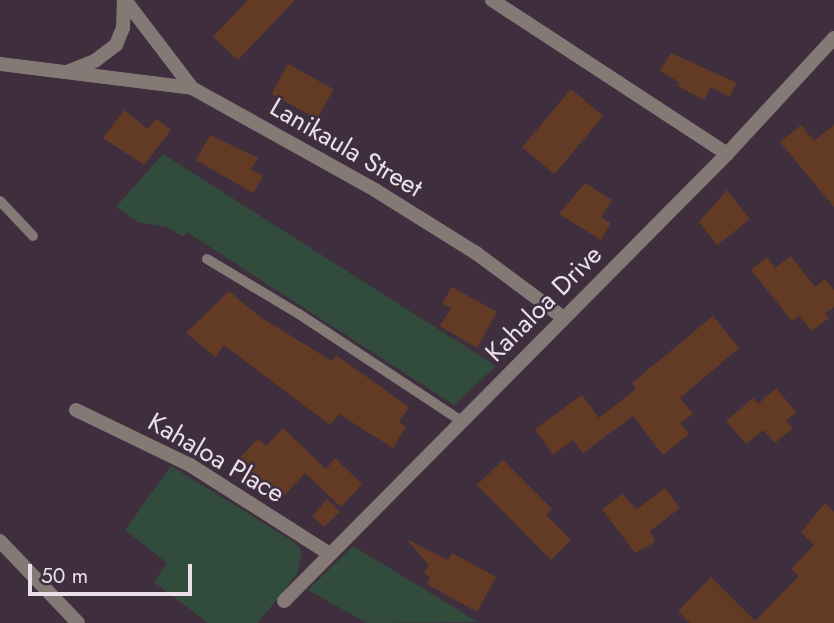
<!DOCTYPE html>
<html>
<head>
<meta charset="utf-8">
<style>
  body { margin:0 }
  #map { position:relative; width:834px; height:623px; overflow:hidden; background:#3f2f3e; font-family:Jost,sans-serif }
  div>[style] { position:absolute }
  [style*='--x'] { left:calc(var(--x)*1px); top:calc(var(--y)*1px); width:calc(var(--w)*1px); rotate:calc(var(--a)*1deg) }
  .green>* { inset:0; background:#314c3d }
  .building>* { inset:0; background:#633b25; transform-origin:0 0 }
  .service>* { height:10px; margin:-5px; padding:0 5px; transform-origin:5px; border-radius:5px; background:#857976 }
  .minor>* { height:14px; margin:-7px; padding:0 7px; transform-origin:7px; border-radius:7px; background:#857976 }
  span { translate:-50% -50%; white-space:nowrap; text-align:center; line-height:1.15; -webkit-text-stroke:5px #3f2f3e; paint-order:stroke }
  .street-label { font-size:26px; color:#ebe0ea }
  .scale { position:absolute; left:28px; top:564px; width:164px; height:32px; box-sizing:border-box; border:4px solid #ebe0ea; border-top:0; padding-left:9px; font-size:21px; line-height:24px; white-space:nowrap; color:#ebe0ea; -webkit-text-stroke:5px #3f2f3e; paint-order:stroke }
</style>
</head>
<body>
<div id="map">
  <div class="green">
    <div style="clip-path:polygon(163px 154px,496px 366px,454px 405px,187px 232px,183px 237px,167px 227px,138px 222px,116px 207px)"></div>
    <div style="clip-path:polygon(171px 466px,294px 542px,302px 552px,297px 574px,258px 623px,208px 623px,154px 582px,167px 563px,125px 530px)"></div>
    <div style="clip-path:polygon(353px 546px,478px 622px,367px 623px,308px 590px)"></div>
  </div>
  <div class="building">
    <div style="clip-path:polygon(248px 0,295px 0,238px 60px,213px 37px)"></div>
    <div style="clip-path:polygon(671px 53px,737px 83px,729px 97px,711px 87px,704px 100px,678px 86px,679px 82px,660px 71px)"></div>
    <div style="left:288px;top:64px;width:52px;height:34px;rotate:29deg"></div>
    <div style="left:571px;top:89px;width:42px;height:76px;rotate:40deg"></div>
    <div style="clip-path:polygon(124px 110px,148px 129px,156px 119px,171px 130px,144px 165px,103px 138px)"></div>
    <div style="clip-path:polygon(801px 125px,814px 141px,834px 125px,834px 207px,780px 142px)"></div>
    <div style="clip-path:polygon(210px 135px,258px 158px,251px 169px,263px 176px,253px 193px,196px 160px)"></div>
    <div style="clip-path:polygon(585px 183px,612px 200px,601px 217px,611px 223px,601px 240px,559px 214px)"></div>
    <div style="clip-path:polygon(727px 190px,750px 219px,717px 245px,699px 222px)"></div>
    <div style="clip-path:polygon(791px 256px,815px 287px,825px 279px,834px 290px,834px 307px,825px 313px,829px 318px,812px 331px,799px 316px,792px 321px,751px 270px,767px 257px,775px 268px)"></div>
    <div style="clip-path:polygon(452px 287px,497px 312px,477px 348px,440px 326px,451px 308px,442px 304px)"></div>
    <div style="clip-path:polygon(229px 291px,260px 317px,332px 361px,336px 355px,409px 407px,399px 422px,406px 427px,393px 448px,339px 414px,330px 425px,224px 345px,215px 357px,186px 333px)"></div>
    <div style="clip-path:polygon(713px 316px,739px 348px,680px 398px,693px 414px,680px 423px,689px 434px,663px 455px,633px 416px,583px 453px,573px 440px,553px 455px,535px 429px,582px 395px,599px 418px,636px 389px,632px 383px)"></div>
    <div style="clip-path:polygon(776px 388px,796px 412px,786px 421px,793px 428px,775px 443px,763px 430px,746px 444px,726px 421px,753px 398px,758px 404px)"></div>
    <div style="clip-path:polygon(283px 428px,326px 469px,335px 458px,362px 484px,341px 507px,305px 473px,284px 496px,237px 461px,258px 439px,266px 446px)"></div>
    <div style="clip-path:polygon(503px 460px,552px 509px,546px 515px,571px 540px,551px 560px,477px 485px)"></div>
    <div style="clip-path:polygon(665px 488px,680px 508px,650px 531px,655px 542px,635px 553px,602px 509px,622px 494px,637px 509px)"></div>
    <div style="clip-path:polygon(327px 499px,340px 512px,324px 527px,312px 516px)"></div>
    <div style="clip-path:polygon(825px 503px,834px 512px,834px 623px,690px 623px,678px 611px,711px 577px,755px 621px,799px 576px,791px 569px,814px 545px,801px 532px)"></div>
    <div style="clip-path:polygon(406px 539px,448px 560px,452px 553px,496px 577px,477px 612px,427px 584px,430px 577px,424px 574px,429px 565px)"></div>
  </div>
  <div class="service">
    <div style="--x:0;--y:201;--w:48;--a:46.7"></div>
    <div style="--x:207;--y:259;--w:107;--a:30.9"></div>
    <div style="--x:299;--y:314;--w:194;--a:33.4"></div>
  </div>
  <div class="minor">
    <div style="--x:125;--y:0;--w:111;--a:52.7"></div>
    <div style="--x:192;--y:88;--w:210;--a:29.1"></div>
    <div style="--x:375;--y:190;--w:119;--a:32"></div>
    <div style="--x:476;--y:253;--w:109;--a:36.5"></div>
    <div style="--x:492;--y:0;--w:281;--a:33.2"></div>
    <div style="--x:0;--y:64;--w:193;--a:7.1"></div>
    <div style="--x:67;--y:72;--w:31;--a:-22"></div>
    <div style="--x:96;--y:60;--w:25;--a:-37"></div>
    <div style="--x:116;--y:45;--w:18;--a:-68"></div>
    <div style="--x:123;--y:28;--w:28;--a:-88"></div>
    <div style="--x:76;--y:410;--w:127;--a:25.8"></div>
    <div style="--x:190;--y:465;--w:164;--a:32.5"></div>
    <div style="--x:0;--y:541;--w:113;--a:46.4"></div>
    <div style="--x:284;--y:601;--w:629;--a:-45.26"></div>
    <div style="--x:727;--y:154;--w:158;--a:-47.3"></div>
  </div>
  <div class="street-label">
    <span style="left:346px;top:148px;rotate:30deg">Lanikaula Street</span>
    <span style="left:544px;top:304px;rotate:-45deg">Kahaloa Drive</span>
    <span style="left:216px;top:458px;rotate:30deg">Kahaloa Place</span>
  </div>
  <div class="scale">50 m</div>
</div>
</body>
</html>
